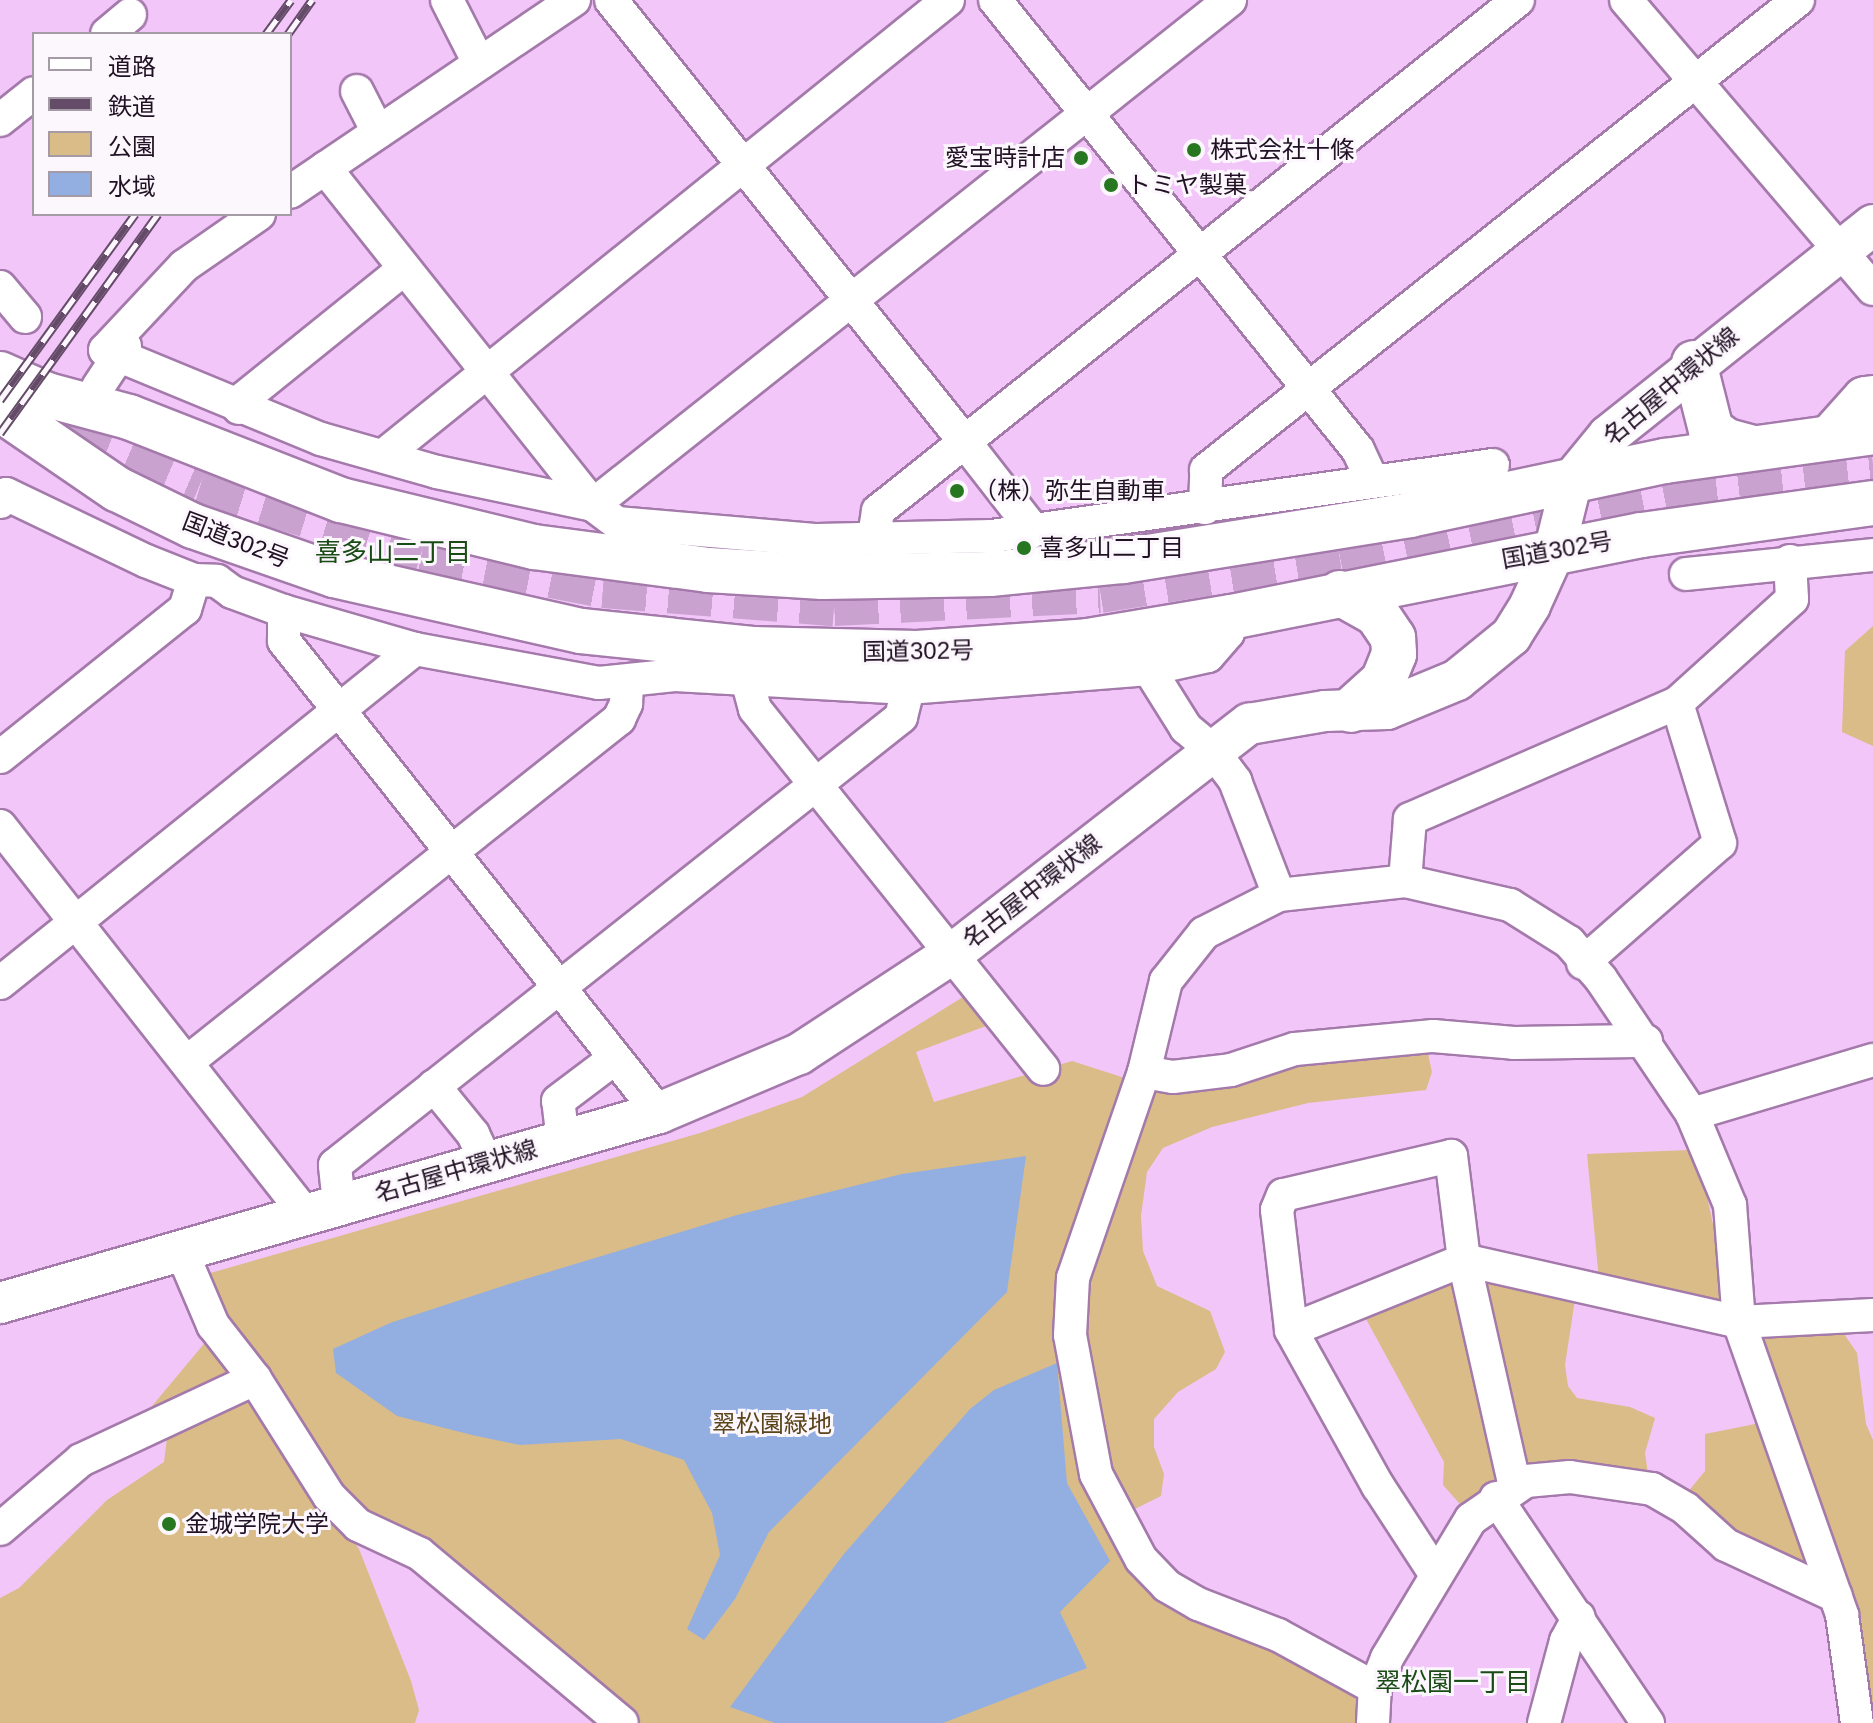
<!DOCTYPE html>
<html>
<head>
<meta charset="utf-8">
<style>
  body { margin:0 }
  #map { position:relative; width:1873px; height:1723px; overflow:hidden; background:#f3c6fa; font-family:Arial,"Noto Sans JP",sans-serif }
  div>[style] { position:absolute }
  [style*='--x'] { left:calc(var(--x)*1px); top:calc(var(--y)*1px); width:calc(var(--w)*1px); rotate:calc(var(--a)*1deg) }
  .green>* { inset:0; background:#d9bc87 }
  .water>* { inset:0; background:#93afe2 }
  .highway-tunnel>* { height:44px; margin-top:-22px; transform-origin:0; background:repeating-linear-gradient(90deg,#c9a2cf 0 44px,transparent 0 66px) }
  .roads { filter:drop-shadow(2px 0 #a47aab) drop-shadow(-2px 0 #a47aab) drop-shadow(0 2px #a47aab) drop-shadow(0 -2px #a47aab) }
  .minor>* { height:32px; margin:-16px; padding:0 16px; transform-origin:16px; border-radius:16px; background:#fff }
  .major>* { height:40px; margin:-20px; padding:0 20px; transform-origin:20px; border-radius:20px; background:#fff }
  .highway>* { height:44px; margin:-22px; padding:0 22px; transform-origin:22px; border-radius:22px; background:#fff }
  .rail>* { height:9px; margin-top:-4.5px; transform-origin:0; background:repeating-linear-gradient(90deg,#fcf7fd 0 18px,#644b68 0 36px); box-sizing:border-box; border-block:2px solid #644b68 }
  .dots>* { width:22px; height:22px; translate:-50% -50%; box-sizing:border-box; border:4px solid #fcf7fd; border-radius:50% }
  span { translate:-50% -50%; white-space:nowrap; text-align:center; line-height:1.15; -webkit-text-stroke:6px #fcf7fd; paint-order:stroke }
  .poi-label { font-size:24px; color:#211124 }
  .left { translate:0 -50%; text-align:left }
  .right { translate:-100% -50%; text-align:right }
  .street-label { font-size:24px; color:#211124 }
  .park-label { font-size:24px; color:#5a4419 }
  .neighbourhood-label { font-size:26px; color:#194b14 }
  .legend { position:absolute; left:32px; top:32px; width:260px; height:184px; box-sizing:border-box; background:#fcf7fd; border:2px solid #a49ba6; margin:0; padding:10px 14px; list-style:none; font-size:24px; color:#211124 }
  .legend li { display:flex; align-items:center; gap:16px; height:40px }
  .legend b { width:40px; border:2px solid #a49ba6 }
</style>
</head>
<body>
<div id="map">
  <div class="green">
    <div style="clip-path:polygon(1873px 626px,1873px 746px,1842px 732px,1845px 651px)"></div>
    <div style="clip-path:polygon(971px 992px,997px 1022px,916px 1052px,934px 1102px,1072px 1061px,1131px 1080px,1066px 1277px,1111px 1527px,1270px 1645px,1352px 1692px,1367px 1713px,1366px 1723px,641px 1723px,431px 1549px,363px 1513px,340px 1493px,200px 1276px,700px 1133px,802px 1097px)"></div>
    <div style="clip-path:polygon(1426px 1045px,1432px 1072px,1426px 1090px,1308px 1103px,1212px 1127px,1163px 1148px,1147px 1172px,1141px 1216px,1143px 1251px,1157px 1286px,1210px 1311px,1225px 1352px,1216px 1369px,1178px 1392px,1154px 1419px,1154px 1447px,1164px 1474px,1161px 1496px,1125px 1514px,1106px 1472px,1081px 1336px,1081px 1278px,1147px 1079px,1294px 1056px)"></div>
    <div style="clip-path:polygon(1689px 1150px,1700px 1165px,1729px 1297px,1716px 1310px,1599px 1280px,1587px 1154px)"></div>
    <div style="clip-path:polygon(1470px 1268px,1576px 1293px,1565px 1365px,1568px 1386px,1577px 1398px,1630px 1407px,1655px 1418px,1645px 1453px,1649px 1480px,1524px 1475px)"></div>
    <div style="clip-path:polygon(1456px 1270px,1509px 1481px,1467px 1512px,1443px 1485px,1444px 1462px,1360px 1308px)"></div>
    <div style="clip-path:polygon(1838px 1325px,1857px 1353px,1866px 1424px,1873px 1440px,1873px 1723px,1757px 1329px)"></div>
    <div style="clip-path:polygon(208px 1339px,359px 1549px,411px 1681px,419px 1710px,415px 1723px,0 1723px,0 1598px,19px 1588px,107px 1500px,164px 1462px,167px 1438px,142px 1418px)"></div>
    <div style="clip-path:polygon(1765px 1422px,1817px 1568px,1808px 1573px,1739px 1540px,1687px 1493px,1705px 1471px,1705px 1434px)"></div>
  </div>
  <div class="water">
    <div style="clip-path:polygon(1026px 1156px,1007px 1292px,769px 1532px,735px 1599px,704px 1640px,687px 1629px,720px 1555px,712px 1513px,684px 1460px,621px 1439px,520px 1445px,472px 1435px,397px 1416px,336px 1373px,333px 1349px,390px 1323px,509px 1284px,737px 1215px,902px 1174px)"></div>
    <div style="clip-path:polygon(1057px 1363px,1067px 1483px,1110px 1561px,1060px 1612px,1087px 1668px,943px 1723px,775px 1723px,730px 1707px,843px 1555px,970px 1409px,994px 1390px)"></div>
  </div>
  <div class="highway-tunnel">
    <div style="--x:2;--y:391;--w:76;--a:28.2"></div>
    <div style="--x:69;--y:427;--w:143;--a:23"></div>
    <div style="--x:201;--y:483;--w:231;--a:17.1"></div>
    <div style="--x:422;--y:551;--w:184;--a:10.9"></div>
    <div style="--x:603;--y:586;--w:232;--a:4.5"></div>
    <div style="--x:834;--y:604;--w:266;--a:-2.8"></div>
    <div style="--x:1100;--y:591;--w:242;--a:-9"></div>
    <div style="--x:1339;--y:553;--w:340;--a:-11.5"></div>
    <div style="--x:1672;--y:485;--w:202;--a:-6.2"></div>
  </div>
  <div class="roads">
    <div class="minor">
      <div style="--x:447;--y:0;--w:71;--a:63.1"></div>
      <div style="--x:611;--y:0;--w:565;--a:51.32"></div>
      <div style="--x:964;--y:441;--w:103;--a:52.1"></div>
      <div style="--x:1027;--y:522;--w:11;--a:75"></div>
      <div style="--x:995;--y:0;--w:578;--a:51.11"></div>
      <div style="--x:1358;--y:450;--w:33;--a:65"></div>
      <div style="--x:1626;--y:0;--w:380;--a:49.5"></div>
      <div style="--x:107;--y:34;--w:30;--a:-40"></div>
      <div style="--x:357;--y:91;--w:46;--a:62.9"></div>
      <div style="--x:0;--y:120;--w:43;--a:-38.5"></div>
      <div style="--x:325;--y:168;--w:431;--a:51.5"></div>
      <div style="--x:593;--y:505;--w:30;--a:37"></div>
      <div style="--x:617;--y:523;--w:201;--a:4.9"></div>
      <div style="--x:817;--y:540;--w:175;--a:-1.3"></div>
      <div style="--x:992;--y:536;--w:506;--a:-8.07"></div>
      <div style="--x:290;--y:192;--w:343;--a:-34.1"></div>
      <div style="--x:259;--y:214;--w:91;--a:145.3"></div>
      <div style="--x:184;--y:266;--w:115;--a:133.2"></div>
      <div style="--x:105;--y:350;--w:234;--a:22.4"></div>
      <div style="--x:321;--y:439;--w:121;--a:15.9"></div>
      <div style="--x:437;--y:472;--w:159;--a:11.9"></div>
      <div style="--x:0;--y:287;--w:39;--a:50"></div>
      <div style="--x:98;--y:387;--w:49;--a:-56.6"></div>
      <div style="--x:239;--y:408;--w:11;--a:-63"></div>
      <div style="--x:244;--y:398;--w:206;--a:-38.9"></div>
      <div style="--x:383;--y:456;--w:726;--a:-38.91"></div>
      <div style="--x:0;--y:502;--w:10;--a:-53"></div>
      <div style="--x:6;--y:494;--w:155;--a:25.6"></div>
      <div style="--x:146;--y:561;--w:52;--a:21.6"></div>
      <div style="--x:194;--y:580;--w:23;--a:2"></div>
      <div style="--x:217;--y:581;--w:19;--a:36"></div>
      <div style="--x:232;--y:592;--w:55;--a:20.1"></div>
      <div style="--x:284;--y:611;--w:136;--a:16.2"></div>
      <div style="--x:415;--y:649;--w:187;--a:10.5"></div>
      <div style="--x:599;--y:683;--w:76;--a:-6"></div>
      <div style="--x:675;--y:675;--w:233;--a:3.2"></div>
      <div style="--x:908;--y:688;--w:242;--a:-4.5"></div>
      <div style="--x:1149;--y:669;--w:60;--a:-12.4"></div>
      <div style="--x:1208;--y:656;--w:30;--a:-49"></div>
      <div style="--x:1228;--y:633;--w:16;--a:-79"></div>
      <div style="--x:593;--y:505;--w:813;--a:-38.41"></div>
      <div style="--x:1205;--y:508;--w:38;--a:-88"></div>
      <div style="--x:1206;--y:470;--w:756;--a:-38.45"></div>
      <div style="--x:882;--y:542;--w:14;--a:-120"></div>
      <div style="--x:875;--y:530;--w:19;--a:-81"></div>
      <div style="--x:878;--y:511;--w:819;--a:-38.61"></div>
      <div style="--x:1686;--y:574;--w:188;--a:-5.8"></div>
      <div style="--x:284;--y:611;--w:30;--a:90"></div>
      <div style="--x:284;--y:641;--w:603;--a:51.53"></div>
      <div style="--x:1149;--y:669;--w:70;--a:57.9"></div>
      <div style="--x:1186;--y:728;--w:34;--a:40"></div>
      <div style="--x:1212;--y:750;--w:39;--a:53"></div>
      <div style="--x:1235;--y:781;--w:122;--a:68.9"></div>
      <div style="--x:748;--y:683;--w:27;--a:75"></div>
      <div style="--x:755;--y:709;--w:461;--a:51.3"></div>
      <div style="--x:0;--y:757;--w:237;--a:-38.7"></div>
      <div style="--x:185;--y:609;--w:30;--a:-73"></div>
      <div style="--x:0;--y:826;--w:494;--a:51.8"></div>
      <div style="--x:1405;--y:881;--w:62;--a:-85.4"></div>
      <div style="--x:1410;--y:819;--w:291;--a:-23.5"></div>
      <div style="--x:1677;--y:703;--w:155;--a:-42.1"></div>
      <div style="--x:1792;--y:599;--w:38;--a:-93"></div>
      <div style="--x:1583;--y:963;--w:182;--a:-41.2"></div>
      <div style="--x:1720;--y:843;--w:146;--a:-107.1"></div>
      <div style="--x:0;--y:983;--w:533;--a:-38.83"></div>
      <div style="--x:187;--y:1062;--w:552;--a:-38.45"></div>
      <div style="--x:619;--y:719;--w:17;--a:-65"></div>
      <div style="--x:626;--y:704;--w:22;--a:-87"></div>
      <div style="--x:1144;--y:1072;--w:29;--a:10"></div>
      <div style="--x:1173;--y:1077;--w:58;--a:-6.9"></div>
      <div style="--x:1231;--y:1070;--w:67;--a:-18.2"></div>
      <div style="--x:1295;--y:1049;--w:139;--a:-5.4"></div>
      <div style="--x:1433;--y:1036;--w:81;--a:4.9"></div>
      <div style="--x:1514;--y:1043;--w:132;--a:-0.9"></div>
      <div style="--x:434;--y:1086;--w:62;--a:50.9"></div>
      <div style="--x:473;--y:1134;--w:31;--a:65"></div>
      <div style="--x:1692;--y:1114;--w:189;--a:-16.6"></div>
      <div style="--x:563;--y:1140;--w:39;--a:-97"></div>
      <div style="--x:558;--y:1101;--w:71;--a:-37"></div>
      <div style="--x:339;--y:1204;--w:39;--a:-96"></div>
      <div style="--x:335;--y:1165;--w:722;--a:-38.36"></div>
      <div style="--x:901;--y:717;--w:30;--a:-76"></div>
      <div style="--x:181;--y:1250;--w:82;--a:66.9"></div>
      <div style="--x:213;--y:1325;--w:68;--a:52.1"></div>
      <div style="--x:255;--y:1379;--w:138;--a:57.7"></div>
      <div style="--x:329;--y:1496;--w:41;--a:45"></div>
      <div style="--x:358;--y:1525;--w:68;--a:25.1"></div>
      <div style="--x:420;--y:1554;--w:263;--a:39.9"></div>
      <div style="--x:1291;--y:1330;--w:179;--a:60.9"></div>
      <div style="--x:1378;--y:1486;--w:106;--a:56.9"></div>
      <div style="--x:1515;--y:1487;--w:233;--a:-102.7"></div>
      <div style="--x:1464;--y:1260;--w:105;--a:-97.1"></div>
      <div style="--x:1451;--y:1156;--w:172;--a:166.9"></div>
      <div style="--x:1283;--y:1195;--w:16;--a:112"></div>
      <div style="--x:1277;--y:1210;--w:121;--a:83.3"></div>
      <div style="--x:1291;--y:1330;--w:187;--a:-22"></div>
      <div style="--x:1464;--y:1260;--w:282;--a:12.7"></div>
      <div style="--x:1739;--y:1322;--w:134;--a:-3"></div>
      <div style="--x:1496;--y:1498;--w:272;--a:56"></div>
      <div style="--x:0;--y:1529;--w:106;--a:-40.4"></div>
      <div style="--x:81;--y:1460;--w:192;--a:-25"></div>
      <div style="--x:1375;--y:1688;--w:111;--a:-151.3"></div>
      <div style="--x:1278;--y:1635;--w:86;--a:-158.8"></div>
      <div style="--x:1198;--y:1604;--w:36;--a:-150"></div>
      <div style="--x:1167;--y:1586;--w:37;--a:-134"></div>
      <div style="--x:1141;--y:1559;--w:96;--a:-117.9"></div>
      <div style="--x:1096;--y:1474;--w:141;--a:-100.6"></div>
      <div style="--x:1070;--y:1335;--w:57;--a:-87"></div>
      <div style="--x:1073;--y:1278;--w:218;--a:-71"></div>
      <div style="--x:1144;--y:1072;--w:94;--a:-76.4"></div>
      <div style="--x:1166;--y:981;--w:61;--a:-51.6"></div>
      <div style="--x:1204;--y:933;--w:84;--a:-26.9"></div>
      <div style="--x:1279;--y:895;--w:127;--a:-6.3"></div>
      <div style="--x:1405;--y:881;--w:108;--a:12.9"></div>
      <div style="--x:1510;--y:905;--w:70;--a:32.1"></div>
      <div style="--x:1569;--y:942;--w:49;--a:49.1"></div>
      <div style="--x:1601;--y:979;--w:163;--a:56"></div>
      <div style="--x:1692;--y:1114;--w:99;--a:67.3"></div>
      <div style="--x:1730;--y:1205;--w:117;--a:85.6"></div>
      <div style="--x:1739;--y:1322;--w:311;--a:70.6"></div>
      <div style="--x:1842;--y:1615;--w:109;--a:82.1"></div>
      <div style="--x:1373;--y:1723;--w:35;--a:-87"></div>
      <div style="--x:1375;--y:1688;--w:32;--a:-68"></div>
      <div style="--x:1387;--y:1658;--w:162;--a:-58.9"></div>
      <div style="--x:1471;--y:1519;--w:67;--a:-34.6"></div>
      <div style="--x:1526;--y:1481;--w:44;--a:-5.2"></div>
      <div style="--x:1570;--y:1477;--w:83;--a:8.3"></div>
      <div style="--x:1652;--y:1489;--w:39;--a:30"></div>
      <div style="--x:1686;--y:1509;--w:54;--a:42"></div>
      <div style="--x:1726;--y:1545;--w:121;--a:24.9"></div>
      <div style="--x:1544;--y:1723;--w:85;--a:-75"></div>
      <div style="--x:1566;--y:1641;--w:27;--a:-62"></div>
    </div>
    <div class="major">
      <div style="--x:0;--y:1303;--w:686;--a:-16.08"></div>
      <div style="--x:659;--y:1113;--w:152;--a:-22.9"></div>
      <div style="--x:799;--y:1054;--w:183;--a:-33.2"></div>
      <div style="--x:952;--y:954;--w:376;--a:-37.8"></div>
      <div style="--x:1249;--y:724;--w:77;--a:-9.7"></div>
      <div style="--x:1325;--y:711;--w:62;--a:-1.8"></div>
      <div style="--x:1387;--y:709;--w:76;--a:-22.5"></div>
      <div style="--x:1457;--y:680;--w:70;--a:-39.2"></div>
      <div style="--x:1511;--y:636;--w:36;--a:-58"></div>
      <div style="--x:1530;--y:605;--w:58;--a:-65.6"></div>
      <div style="--x:1554;--y:552;--w:74;--a:-76"></div>
      <div style="--x:1572;--y:480;--w:57;--a:-50.7"></div>
      <div style="--x:1608;--y:436;--w:339;--a:-38.5"></div>
    </div>
    <div class="highway">
      <div style="--x:1694;--y:363;--w:69;--a:75.8"></div>
      <div style="--x:1711;--y:430;--w:19;--a:35"></div>
      <div style="--x:1727;--y:441;--w:27;--a:15"></div>
      <div style="--x:0;--y:374;--w:51;--a:24.1"></div>
      <div style="--x:47;--y:395;--w:85;--a:15"></div>
      <div style="--x:129;--y:417;--w:228;--a:21.4"></div>
      <div style="--x:341;--y:500;--w:199;--a:13.7"></div>
      <div style="--x:534;--y:547;--w:176;--a:7.5"></div>
      <div style="--x:708;--y:570;--w:115;--a:3.5"></div>
      <div style="--x:823;--y:577;--w:167;--a:-1"></div>
      <div style="--x:990;--y:574;--w:134;--a:-5.6"></div>
      <div style="--x:1123;--y:561;--w:291;--a:-9.1"></div>
      <div style="--x:1410;--y:515;--w:261;--a:-12"></div>
      <div style="--x:1665;--y:461;--w:210;--a:-7.9"></div>
      <div style="--x:0;--y:409;--w:142;--a:34.4"></div>
      <div style="--x:117;--y:489;--w:85;--a:26"></div>
      <div style="--x:193;--y:526;--w:149;--a:19.2"></div>
      <div style="--x:334;--y:575;--w:253;--a:12.8"></div>
      <div style="--x:581;--y:631;--w:172;--a:6"></div>
      <div style="--x:752;--y:649;--w:165;--a:1.4"></div>
      <div style="--x:917;--y:653;--w:171;--a:-4"></div>
      <div style="--x:1088;--y:641;--w:145;--a:-9.5"></div>
      <div style="--x:1231;--y:617;--w:419;--a:-11.3"></div>
      <div style="--x:1642;--y:535;--w:233;--a:-7.9"></div>
      <div style="--x:1830;--y:438;--w:52;--a:-48.1"></div>
      <div style="--x:1865;--y:399;--w:8;--a:-7"></div>
      <div style="--x:1340;--y:593;--w:43;--a:29.6"></div>
      <div style="--x:1377;--y:614;--w:29;--a:56"></div>
      <div style="--x:1393;--y:638;--w:16;--a:86"></div>
      <div style="--x:1394;--y:654;--w:29;--a:112"></div>
      <div style="--x:1383;--y:681;--w:43;--a:137.8"></div>
    </div>
  </div>
  <div class="rail">
    <div style="--x:266;--y:34;--w:42;--a:-53.7"></div>
    <div style="--x:288;--y:34;--w:42;--a:-54.8"></div>
    <div style="--x:0;--y:400;--w:230;--a:-54"></div>
    <div style="--x:0;--y:433;--w:270;--a:-54.2"></div>
  </div>
  <div class="dots">
    <div style="left:1194px;top:150px;background:#277720"></div>
    <div style="left:1081px;top:158px;background:#277720"></div>
    <div style="left:1111px;top:185px;background:#277720"></div>
    <div style="left:957px;top:491px;background:#277720"></div>
    <div style="left:1024px;top:548px;background:#277720"></div>
    <div style="left:169px;top:1524px;background:#277720"></div>
  </div>
  <div class="poi-label">
    <span class="left" style="left:1210px;top:150px">株式会社十條</span>
    <span class="right" style="left:1065px;top:158px">愛宝時計店</span>
    <span class="left" style="left:1127px;top:185px">トミヤ製菓</span>
    <span class="left" style="left:973px;top:491px">（株）弥生自動車</span>
    <span class="left" style="left:1040px;top:548px">喜多山二丁目</span>
    <span class="left" style="left:185px;top:1524px">金城学院大学</span>
  </div>
  <div class="street-label">
    <span style="left:1671px;top:386px;rotate:-40deg">名古屋中環状線</span>
    <span style="left:236px;top:540px;rotate:21deg">国道302号</span>
    <span style="left:1557px;top:550px;rotate:-10deg">国道302号</span>
    <span style="left:918px;top:651px;rotate:-1deg">国道302号</span>
    <span style="left:1032px;top:891px;rotate:-38deg">名古屋中環状線</span>
    <span style="left:456px;top:1171px;rotate:-16deg">名古屋中環状線</span>
  </div>
  <div class="park-label">
    <span style="left:772px;top:1424px">翠松園緑地</span>
  </div>
  <div class="neighbourhood-label">
    <span style="left:393px;top:553px">喜多山二丁目</span>
    <span style="left:1453px;top:1683px">翠松園一丁目</span>
  </div>
  <ul class="legend">
  <li><b style="height:10px;background:#fff"></b>道路</li>
  <li><b style="height:10px;background:#644b68"></b>鉄道</li>
  <li><b style="height:22px;background:#d9bc87"></b>公園</li>
  <li><b style="height:22px;background:#93afe2"></b>水域</li>
  </ul>
</div>
</body>
</html>
